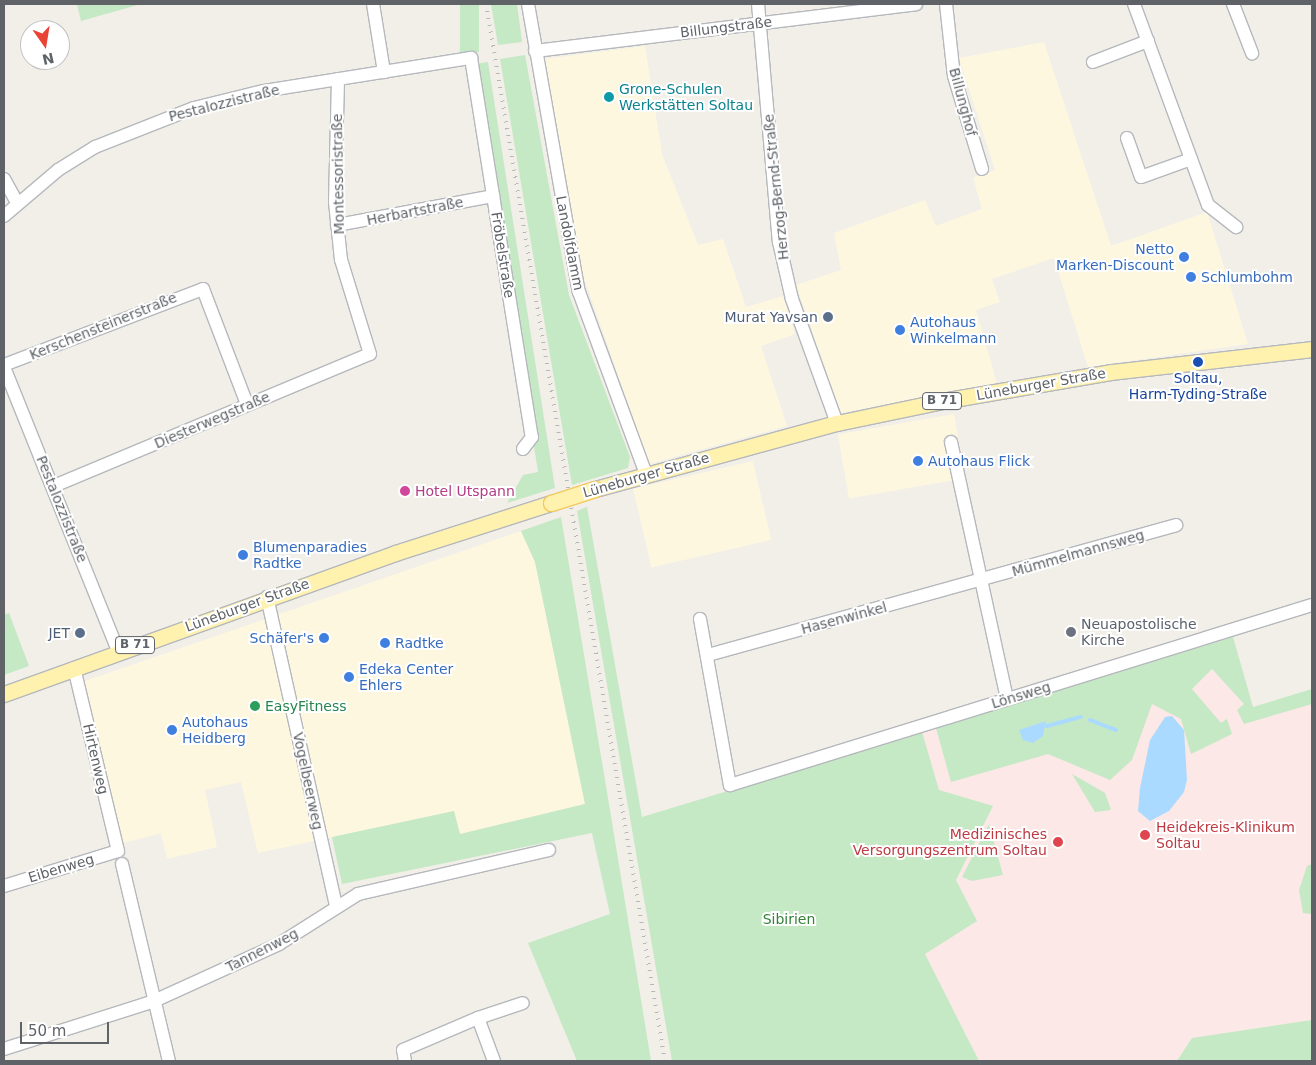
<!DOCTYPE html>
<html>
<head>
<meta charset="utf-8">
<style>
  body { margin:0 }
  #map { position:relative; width:1316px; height:1065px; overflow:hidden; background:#f1efe8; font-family:"DejaVu Sans",sans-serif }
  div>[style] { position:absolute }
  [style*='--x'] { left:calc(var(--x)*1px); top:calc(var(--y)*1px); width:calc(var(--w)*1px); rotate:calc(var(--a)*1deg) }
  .commercial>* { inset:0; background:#fef7e0; transform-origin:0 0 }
  .medical>* { inset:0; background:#fce8e6 }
  .green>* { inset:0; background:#c5e8c5; transform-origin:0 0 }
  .water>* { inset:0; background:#aadaff }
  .stream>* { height:4px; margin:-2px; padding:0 2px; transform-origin:2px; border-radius:2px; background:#aadaff }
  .roads { filter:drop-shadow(1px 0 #b5b8bc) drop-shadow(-1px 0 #b5b8bc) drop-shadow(0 1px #b5b8bc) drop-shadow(0 -1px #b5b8bc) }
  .minor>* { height:12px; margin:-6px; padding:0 6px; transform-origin:6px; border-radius:6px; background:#fff }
  .major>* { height:15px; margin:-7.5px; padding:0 7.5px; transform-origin:7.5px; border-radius:7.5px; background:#fff2af }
  .rail>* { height:4px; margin-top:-2px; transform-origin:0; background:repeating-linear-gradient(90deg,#b6b7b8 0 1px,transparent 0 7px) }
  .bridges { filter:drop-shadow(1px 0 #f2c960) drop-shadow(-1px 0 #f2c960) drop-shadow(0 1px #f2c960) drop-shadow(0 -1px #f2c960) }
  .major-bridge>* { height:15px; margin:-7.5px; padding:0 7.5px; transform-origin:7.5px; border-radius:7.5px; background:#fff2af }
  .dots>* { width:14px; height:14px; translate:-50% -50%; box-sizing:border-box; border:2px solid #fff; border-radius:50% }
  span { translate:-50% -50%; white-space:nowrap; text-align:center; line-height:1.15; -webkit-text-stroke:4px #fff; paint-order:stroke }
  .shield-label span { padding:1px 4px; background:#fff; border:1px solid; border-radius:4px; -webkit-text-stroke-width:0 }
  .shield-label { font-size:12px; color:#5f6368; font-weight:700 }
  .street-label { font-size:14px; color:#5f6368 }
  .culture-label { font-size:14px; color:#0d838f }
  .left { translate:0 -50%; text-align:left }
  .shop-label { font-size:14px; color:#366cbe }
  .right { translate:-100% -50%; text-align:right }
  .service-label { font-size:14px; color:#4e5e75 }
  .transit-label { font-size:14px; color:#164399 }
  .hotel-label { font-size:14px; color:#b23c85 }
  .worship-label { font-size:14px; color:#5b616d }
  .leisure-label { font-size:14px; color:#27864d }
  .health-label { font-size:14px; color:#be3a42 }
  .park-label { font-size:14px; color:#348238 }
  .frame { position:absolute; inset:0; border:5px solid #5f6368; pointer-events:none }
  .north { position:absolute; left:20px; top:20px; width:50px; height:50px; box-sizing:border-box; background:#fff; border:1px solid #bfc1c3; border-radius:50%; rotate:167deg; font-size:14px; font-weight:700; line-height:20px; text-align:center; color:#5f6368 }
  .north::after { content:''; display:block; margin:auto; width:18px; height:22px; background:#ea4335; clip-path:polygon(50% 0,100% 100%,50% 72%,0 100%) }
  .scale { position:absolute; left:20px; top:1022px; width:89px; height:22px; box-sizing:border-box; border:2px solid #5f6368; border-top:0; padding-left:6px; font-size:15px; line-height:18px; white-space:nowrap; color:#5f6368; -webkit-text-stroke:4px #fff; paint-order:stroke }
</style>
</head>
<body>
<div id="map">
  <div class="commercial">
    <div style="clip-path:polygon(1044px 42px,1111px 246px,1207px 212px,1248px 344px,1088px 367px,1054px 258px,992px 279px,1000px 302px,976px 310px,997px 383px,841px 413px,796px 285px,841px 270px,834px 233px,925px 200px,936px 226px,982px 209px,973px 178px,995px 170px,959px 58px)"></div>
    <div style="clip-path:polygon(645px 46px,662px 154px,698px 245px,723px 239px,746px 307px,783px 296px,795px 334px,761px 346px,787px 426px,649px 464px,583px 275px,545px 59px)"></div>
    <div style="left:954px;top:414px;width:65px;height:118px;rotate:80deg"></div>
    <div style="left:753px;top:461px;width:81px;height:123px;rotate:77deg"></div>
    <div style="clip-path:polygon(521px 531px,535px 562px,585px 804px,460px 834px,454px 811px,258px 853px,241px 782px,205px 790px,217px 847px,167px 859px,161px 833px,120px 844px,82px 682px)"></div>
  </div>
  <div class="medical">
    <div style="clip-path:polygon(1233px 637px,1256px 718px,1312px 704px,1312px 864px,1307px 866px,1303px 912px,1312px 914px,1312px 1020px,1192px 1038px,1177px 1061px,979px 1061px,925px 954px,977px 921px,956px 880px,992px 807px,938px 790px,922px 732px)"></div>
  </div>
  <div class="green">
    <div style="clip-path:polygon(77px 4px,141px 4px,81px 21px)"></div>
    <div style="left:460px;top:4px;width:19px;height:48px"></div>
    <div style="clip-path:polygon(491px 4px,517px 4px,522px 42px,498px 45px)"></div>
    <div style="clip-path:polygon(525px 55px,569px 295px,630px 457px,628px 468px,572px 485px,500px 59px)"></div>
    <div style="clip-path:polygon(488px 62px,555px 488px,507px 503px,523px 475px,538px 472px,474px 64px)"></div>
    <div style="clip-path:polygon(587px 507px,642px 817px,922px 732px,939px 790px,993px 806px,956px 880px,977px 921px,925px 954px,979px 1061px,672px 1061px,577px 511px)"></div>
    <div style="clip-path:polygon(561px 517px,611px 816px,651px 1061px,577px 1061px,528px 943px,610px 914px,592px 833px,342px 884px,332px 837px,454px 811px,460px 834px,585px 804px,535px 562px,521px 531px)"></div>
    <div style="clip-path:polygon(9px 613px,29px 666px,4px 675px,4px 615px)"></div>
    <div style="clip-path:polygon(1233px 637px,1253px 707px,1312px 689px,1312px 704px,1244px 724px,1237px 710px,1244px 704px,1212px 669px,1192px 689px,1221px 723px,1227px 719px,1232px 734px,1191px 754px,1181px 719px,1152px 704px,1132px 760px,1110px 780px,1048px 754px,951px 782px,936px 728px)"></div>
    <div style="clip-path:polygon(1072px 774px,1105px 793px,1111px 810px,1095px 812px)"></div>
    <div style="clip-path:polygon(989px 824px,1003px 875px,972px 881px,962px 877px)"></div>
    <div style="clip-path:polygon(1312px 864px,1312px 914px,1303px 913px,1299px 890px,1307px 866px)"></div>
    <div style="clip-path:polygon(1312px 1020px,1312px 1061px,1177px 1061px,1192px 1038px)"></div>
  </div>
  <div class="water">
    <div style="clip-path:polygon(1172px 716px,1184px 730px,1187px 780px,1184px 792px,1169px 811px,1150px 821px,1138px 811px,1140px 788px,1150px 740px,1165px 717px)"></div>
    <div style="clip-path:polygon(1046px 721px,1043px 736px,1033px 743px,1023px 740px,1019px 730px)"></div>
  </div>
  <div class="stream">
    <div style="--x:1090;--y:720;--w:28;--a:21"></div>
    <div style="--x:1047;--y:726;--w:35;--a:-15"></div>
  </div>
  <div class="roads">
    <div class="minor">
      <div style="--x:373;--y:4;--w:69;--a:80.8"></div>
      <div style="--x:528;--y:4;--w:292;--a:80"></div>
      <div style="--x:579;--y:292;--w:194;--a:69.8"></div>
      <div style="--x:758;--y:4;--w:239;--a:85"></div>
      <div style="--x:779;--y:242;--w:58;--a:77.2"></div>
      <div style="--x:792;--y:299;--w:132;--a:70.1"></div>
      <div style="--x:946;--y:4;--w:72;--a:83.7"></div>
      <div style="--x:954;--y:76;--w:97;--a:73.2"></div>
      <div style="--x:1134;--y:4;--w:214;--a:69.8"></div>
      <div style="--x:1208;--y:205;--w:36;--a:38"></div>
      <div style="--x:1233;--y:4;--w:53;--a:68.8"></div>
      <div style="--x:535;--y:51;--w:384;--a:-7"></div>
      <div style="--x:1093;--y:62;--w:59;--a:-20.9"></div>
      <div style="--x:1127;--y:138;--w:41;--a:70.3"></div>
      <div style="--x:1141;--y:177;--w:53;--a:-19.8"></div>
      <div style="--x:4;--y:179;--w:26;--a:61"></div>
      <div style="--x:4;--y:216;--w:71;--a:-40.4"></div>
      <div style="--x:58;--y:170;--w:44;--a:-31.9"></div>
      <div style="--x:95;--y:147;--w:106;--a:-21.5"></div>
      <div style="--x:194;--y:108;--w:72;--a:-13.7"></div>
      <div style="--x:264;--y:91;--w:210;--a:-9.1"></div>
      <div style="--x:471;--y:58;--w:384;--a:80.9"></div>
      <div style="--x:532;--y:437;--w:15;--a:127"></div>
      <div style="--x:337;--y:225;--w:159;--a:-10.5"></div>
      <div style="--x:4;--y:365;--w:213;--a:-20.9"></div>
      <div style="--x:203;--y:289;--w:123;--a:69.1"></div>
      <div style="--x:4;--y:367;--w:306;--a:68.1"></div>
      <div style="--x:951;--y:442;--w:263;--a:77.7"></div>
      <div style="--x:54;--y:486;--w:342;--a:-22.7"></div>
      <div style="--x:370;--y:354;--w:98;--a:-107.1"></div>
      <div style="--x:341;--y:260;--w:58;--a:-95.9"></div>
      <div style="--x:335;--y:202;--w:123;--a:-88.6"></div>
      <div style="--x:267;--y:597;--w:317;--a:77.4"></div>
      <div style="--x:700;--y:619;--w:169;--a:79.8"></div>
      <div style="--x:730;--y:785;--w:609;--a:-17.19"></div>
      <div style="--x:708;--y:655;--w:486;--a:-15.5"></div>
      <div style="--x:122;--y:864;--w:203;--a:76.6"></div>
      <div style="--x:4;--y:886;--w:119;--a:-17.1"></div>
      <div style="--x:118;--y:851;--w:188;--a:-103.5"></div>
      <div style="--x:478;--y:1018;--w:47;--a:-18.4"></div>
      <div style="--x:4;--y:1049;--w:157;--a:-17.7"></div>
      <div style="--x:154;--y:1001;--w:137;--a:-24.5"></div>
      <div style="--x:279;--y:944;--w:93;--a:-32.3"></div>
      <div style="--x:358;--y:894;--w:196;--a:-13"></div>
      <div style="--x:405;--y:1061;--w:11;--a:-100"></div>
      <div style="--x:403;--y:1050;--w:82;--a:-23.1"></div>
      <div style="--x:478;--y:1018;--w:46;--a:69.6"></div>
    </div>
    <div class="major">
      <div style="--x:595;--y:489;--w:251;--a:-15.3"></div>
      <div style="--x:837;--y:423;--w:107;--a:-11.8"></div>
      <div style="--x:942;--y:401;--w:171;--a:-9.7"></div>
      <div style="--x:1111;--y:372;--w:202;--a:-6.5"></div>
      <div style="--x:4;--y:694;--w:416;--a:-19.8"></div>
      <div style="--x:395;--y:553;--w:164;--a:-17.8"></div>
    </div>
  </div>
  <div class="rail">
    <div style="--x:486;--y:4;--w:1072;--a:80.39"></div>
  </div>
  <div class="bridges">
    <div class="major-bridge">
      <div style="--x:551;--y:503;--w:46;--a:-17.7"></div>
    </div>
  </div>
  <div class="dots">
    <div style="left:609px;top:97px;background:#0f9aa8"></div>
    <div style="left:1184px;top:257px;background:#3f7fe0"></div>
    <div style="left:1191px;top:277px;background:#3f7fe0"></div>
    <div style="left:828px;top:317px;background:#5c6f8a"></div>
    <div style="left:900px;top:330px;background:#3f7fe0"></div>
    <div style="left:1198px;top:362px;background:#1a4fb4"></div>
    <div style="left:918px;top:461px;background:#3f7fe0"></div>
    <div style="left:405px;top:491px;background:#d1479c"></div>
    <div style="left:243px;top:555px;background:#3f7fe0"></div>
    <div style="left:1071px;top:632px;background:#6b7280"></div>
    <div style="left:80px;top:633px;background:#5c6f8a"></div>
    <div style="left:324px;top:638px;background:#3f7fe0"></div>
    <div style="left:385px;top:643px;background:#3f7fe0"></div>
    <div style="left:349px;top:677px;background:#3f7fe0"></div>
    <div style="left:255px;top:706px;background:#2e9e5b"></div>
    <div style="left:172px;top:730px;background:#3f7fe0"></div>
    <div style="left:1145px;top:835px;background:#e0444e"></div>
    <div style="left:1058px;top:842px;background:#e0444e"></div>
  </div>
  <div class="shield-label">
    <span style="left:942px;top:401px">B 71</span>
    <span style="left:135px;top:645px">B 71</span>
  </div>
  <div class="street-label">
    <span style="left:726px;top:27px;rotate:-7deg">Billungstraße</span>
    <span style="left:963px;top:102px;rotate:75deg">Billunghof</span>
    <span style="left:224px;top:103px;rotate:-14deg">Pestalozzistraße</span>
    <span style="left:338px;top:174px;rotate:-91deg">Montessoristraße</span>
    <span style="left:776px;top:187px;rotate:-96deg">Herzog-Bernd-Straße</span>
    <span style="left:415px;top:211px;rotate:-11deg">Herbartstraße</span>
    <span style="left:570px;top:243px;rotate:79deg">Landolfdamm</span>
    <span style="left:503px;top:255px;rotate:81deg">Fröbelstraße</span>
    <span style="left:103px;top:326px;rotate:-22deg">Kerschensteinerstraße</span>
    <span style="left:1041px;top:384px;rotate:-10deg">Lüneburger Straße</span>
    <span style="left:212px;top:420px;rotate:-23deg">Diesterwegstraße</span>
    <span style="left:646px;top:475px;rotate:-16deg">Lüneburger Straße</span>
    <span style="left:62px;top:509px;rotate:68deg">Pestalozzistraße</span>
    <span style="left:1078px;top:553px;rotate:-16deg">Mümmelmannsweg</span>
    <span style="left:247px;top:605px;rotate:-20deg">Lüneburger Straße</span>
    <span style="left:844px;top:618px;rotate:-15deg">Hasenwinkel</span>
    <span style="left:1021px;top:695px;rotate:-17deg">Lönsweg</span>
    <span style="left:96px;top:759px;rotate:77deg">Hirtenweg</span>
    <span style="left:308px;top:781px;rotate:78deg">Vogelbeerweg</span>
    <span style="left:61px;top:868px;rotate:-17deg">Eibenweg</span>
    <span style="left:262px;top:950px;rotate:-27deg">Tannenweg</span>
  </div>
  <div class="culture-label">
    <span class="left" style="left:619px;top:97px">Grone-Schulen<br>Werkstätten Soltau</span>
  </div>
  <div class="shop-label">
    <span class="right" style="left:1174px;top:257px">Netto<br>Marken-Discount</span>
    <span class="left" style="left:1201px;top:277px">Schlumbohm</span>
    <span class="left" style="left:910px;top:330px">Autohaus<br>Winkelmann</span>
    <span class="left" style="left:928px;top:461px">Autohaus Flick</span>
    <span class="left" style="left:253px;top:555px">Blumenparadies<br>Radtke</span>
    <span class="right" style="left:314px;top:638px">Schäfer's</span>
    <span class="left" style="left:395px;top:643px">Radtke</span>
    <span class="left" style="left:359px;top:677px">Edeka Center<br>Ehlers</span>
    <span class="left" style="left:182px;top:730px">Autohaus<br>Heidberg</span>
  </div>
  <div class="service-label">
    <span class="right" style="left:818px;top:317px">Murat Yavsan</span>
    <span class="right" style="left:70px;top:633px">JET</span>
  </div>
  <div class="transit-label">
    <span style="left:1198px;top:386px">Soltau,<br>Harm-Tyding-Straße</span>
  </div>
  <div class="hotel-label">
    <span class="left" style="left:415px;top:491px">Hotel Utspann</span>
  </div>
  <div class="worship-label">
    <span class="left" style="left:1081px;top:632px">Neuapostolische<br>Kirche</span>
  </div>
  <div class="leisure-label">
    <span class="left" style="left:265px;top:706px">EasyFitness</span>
  </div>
  <div class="health-label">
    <span class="left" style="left:1156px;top:835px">Heidekreis-Klinikum<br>Soltau</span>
    <span class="right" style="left:1047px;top:842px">Medizinisches<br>Versorgungszentrum Soltau</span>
  </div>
  <div class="park-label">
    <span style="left:789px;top:919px">Sibirien</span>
  </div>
  <div class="frame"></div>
  <div class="north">N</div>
  <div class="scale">50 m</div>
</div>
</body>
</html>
